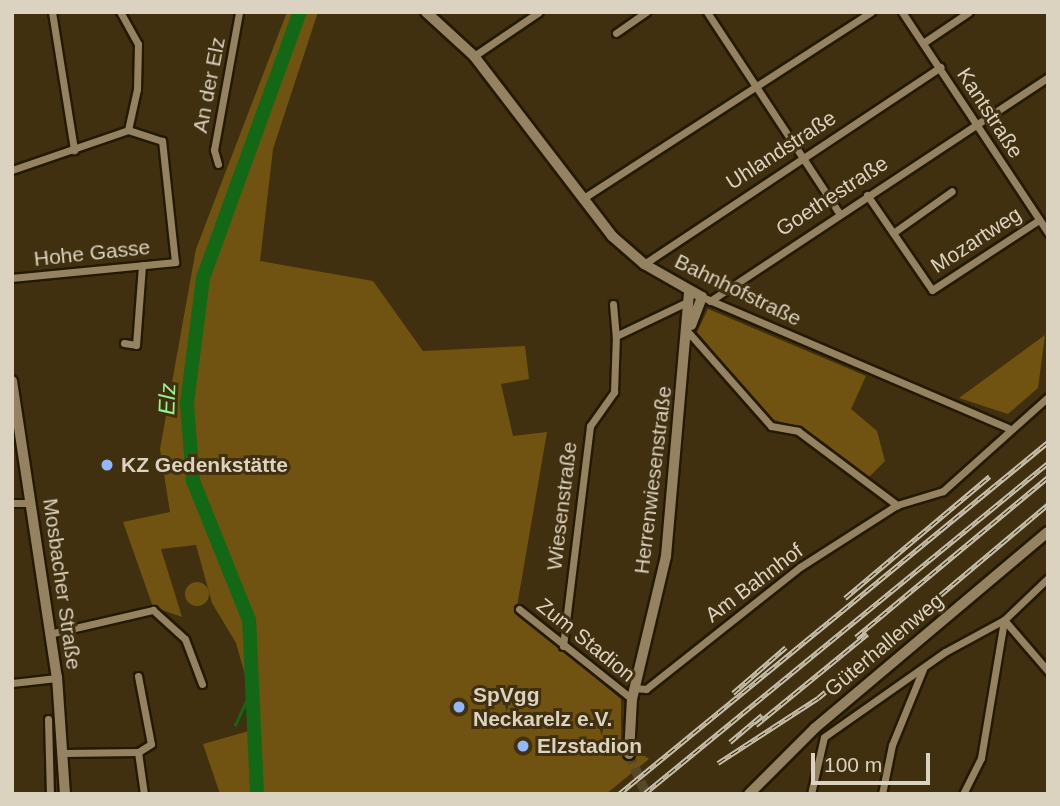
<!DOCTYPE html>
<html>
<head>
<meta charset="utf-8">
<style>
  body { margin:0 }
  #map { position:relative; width:1060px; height:806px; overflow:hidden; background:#403010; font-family:Arial,sans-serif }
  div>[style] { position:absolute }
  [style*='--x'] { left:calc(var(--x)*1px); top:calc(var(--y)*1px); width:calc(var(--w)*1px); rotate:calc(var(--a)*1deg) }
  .green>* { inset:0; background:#705310 }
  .round { border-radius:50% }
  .stream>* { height:2.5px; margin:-1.25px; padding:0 1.25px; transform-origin:1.25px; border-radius:1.25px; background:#136815 }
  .river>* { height:14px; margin:-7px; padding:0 7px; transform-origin:7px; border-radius:7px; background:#136815 }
  .tertiary-tunnel>* { height:10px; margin-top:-5px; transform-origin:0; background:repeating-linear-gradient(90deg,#57482a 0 10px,transparent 0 15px) }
  .roads { filter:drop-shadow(2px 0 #241902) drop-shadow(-2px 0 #241902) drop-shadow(0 2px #241902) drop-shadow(0 -2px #241902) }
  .minor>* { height:7px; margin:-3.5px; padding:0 3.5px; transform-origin:3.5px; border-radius:3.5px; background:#948260 }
  .tertiary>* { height:10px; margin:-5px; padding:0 5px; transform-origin:5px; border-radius:5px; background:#948260 }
  .rail>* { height:5px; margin-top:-2.5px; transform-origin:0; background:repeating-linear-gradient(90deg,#403010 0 8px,#c9c0ac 0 16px); box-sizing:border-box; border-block:2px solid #c9c0ac }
  .dots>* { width:19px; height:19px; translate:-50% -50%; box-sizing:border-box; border:4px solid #403010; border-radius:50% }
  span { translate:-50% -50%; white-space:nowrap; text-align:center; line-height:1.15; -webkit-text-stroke:6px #403010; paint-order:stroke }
  .street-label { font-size:21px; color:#dbd2c0 }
  .poi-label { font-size:21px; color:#dbd2c0; font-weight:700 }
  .left { translate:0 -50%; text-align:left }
  .water-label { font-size:23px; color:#91f68c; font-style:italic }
  .frame { position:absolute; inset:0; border:14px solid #dbd2c0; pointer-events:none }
  .scale { position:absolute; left:811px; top:753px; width:119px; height:32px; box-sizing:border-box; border:4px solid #dbd2c0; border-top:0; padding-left:9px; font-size:21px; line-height:24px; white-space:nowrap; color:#dbd2c0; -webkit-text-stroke:5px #403010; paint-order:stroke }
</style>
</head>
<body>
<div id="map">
  <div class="green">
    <div style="clip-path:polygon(287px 12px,318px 12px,273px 149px,260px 261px,373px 281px,423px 351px,525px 346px,529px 379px,501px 384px,513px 436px,547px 432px,516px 612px,621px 699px,621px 740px,649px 759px,606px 794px,220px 794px,203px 744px,260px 728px,236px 643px,212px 603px,196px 545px,161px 549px,182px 617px,153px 607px,123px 522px,170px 512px,160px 449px,196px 249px)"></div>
    <div style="clip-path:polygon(708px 309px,866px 376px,851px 409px,877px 431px,885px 461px,867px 479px,798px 427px,768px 418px,697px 332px)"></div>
    <div style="clip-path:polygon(1045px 335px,1038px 388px,1008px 414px,959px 398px)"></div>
    <div class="round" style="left:185px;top:582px;width:24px;height:24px"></div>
  </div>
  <div class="stream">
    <div style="--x:235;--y:725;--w:38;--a:-65"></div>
  </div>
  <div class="river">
    <div style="--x:257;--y:794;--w:174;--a:-92.6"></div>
    <div style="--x:249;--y:620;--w:150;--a:-111.9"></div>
    <div style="--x:193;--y:481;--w:78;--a:-94.4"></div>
    <div style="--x:187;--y:403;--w:126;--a:-82.7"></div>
    <div style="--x:203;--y:278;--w:283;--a:-70"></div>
  </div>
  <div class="tertiary-tunnel">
    <div style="--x:629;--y:754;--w:43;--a:67"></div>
  </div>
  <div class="roads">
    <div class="minor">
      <div style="--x:52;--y:12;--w:140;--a:80.9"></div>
      <div style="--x:707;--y:12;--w:240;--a:56.7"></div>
      <div style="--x:902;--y:12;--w:265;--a:56.5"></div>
      <div style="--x:616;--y:33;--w:37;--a:-35"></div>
      <div style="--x:923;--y:43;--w:55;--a:-34"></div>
      <div style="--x:474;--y:56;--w:78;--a:-34.1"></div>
      <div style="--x:218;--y:164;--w:15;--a:-106"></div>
      <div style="--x:214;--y:150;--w:140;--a:-79.7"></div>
      <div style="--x:12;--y:170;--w:123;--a:-19"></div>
      <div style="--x:128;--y:130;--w:42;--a:-77.6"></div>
      <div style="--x:137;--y:89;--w:45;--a:-88.7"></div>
      <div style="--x:138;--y:44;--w:37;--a:-119"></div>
      <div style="--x:867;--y:195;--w:115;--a:55.6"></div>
      <div style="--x:932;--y:290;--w:128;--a:-33.2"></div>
      <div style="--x:582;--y:199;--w:344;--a:-32.9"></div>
      <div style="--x:893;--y:233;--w:72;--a:-35.4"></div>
      <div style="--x:644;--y:264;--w:356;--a:-33.6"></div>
      <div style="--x:12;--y:278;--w:164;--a:-5.6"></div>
      <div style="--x:175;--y:262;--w:122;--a:-96.1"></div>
      <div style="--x:162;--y:141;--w:36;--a:-162"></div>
      <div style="--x:707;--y:299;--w:327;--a:23.2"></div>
      <div style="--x:710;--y:301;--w:405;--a:-33.5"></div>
      <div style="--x:613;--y:304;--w:32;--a:85"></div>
      <div style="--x:689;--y:333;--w:124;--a:48.6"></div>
      <div style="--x:771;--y:426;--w:27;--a:10"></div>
      <div style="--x:798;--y:431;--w:124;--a:36.8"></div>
      <div style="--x:124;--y:343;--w:12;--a:9"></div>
      <div style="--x:136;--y:345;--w:80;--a:-85.7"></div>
      <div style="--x:12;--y:503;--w:19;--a:0"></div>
      <div style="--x:519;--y:609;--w:144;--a:38.5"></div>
      <div style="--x:1005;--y:621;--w:66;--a:49.3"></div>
      <div style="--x:49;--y:634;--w:107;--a:-13"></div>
      <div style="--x:153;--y:610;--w:43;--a:42.2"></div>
      <div style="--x:185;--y:639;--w:48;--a:69.3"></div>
      <div style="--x:563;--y:646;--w:222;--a:-83"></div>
      <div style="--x:590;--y:426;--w:42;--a:-54.8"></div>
      <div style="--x:614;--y:392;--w:56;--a:-88"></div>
      <div style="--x:616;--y:336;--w:79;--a:-25.6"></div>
      <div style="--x:138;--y:676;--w:69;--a:79.2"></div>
      <div style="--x:151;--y:744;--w:15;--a:148"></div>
      <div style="--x:12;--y:683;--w:45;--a:-6.3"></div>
      <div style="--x:634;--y:688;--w:12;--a:5"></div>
      <div style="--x:646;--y:689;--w:196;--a:-38.4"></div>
      <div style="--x:800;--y:567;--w:115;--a:-32.6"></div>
      <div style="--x:897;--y:505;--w:48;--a:-16.9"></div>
      <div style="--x:943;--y:491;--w:141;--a:-41.8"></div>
      <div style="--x:48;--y:719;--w:75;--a:88.5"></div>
      <div style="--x:824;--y:737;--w:148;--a:-35.1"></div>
      <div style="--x:945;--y:652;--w:67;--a:-28.5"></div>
      <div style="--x:1004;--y:620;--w:61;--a:-43.7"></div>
      <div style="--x:63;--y:753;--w:75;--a:-0.8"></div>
      <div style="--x:138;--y:752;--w:42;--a:81.9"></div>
      <div style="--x:811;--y:794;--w:58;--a:-77.2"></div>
      <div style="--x:882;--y:794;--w:50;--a:-78.5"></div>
      <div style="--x:892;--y:745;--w:82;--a:-67.8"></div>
      <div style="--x:963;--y:794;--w:40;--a:-63.4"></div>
      <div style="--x:981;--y:758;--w:140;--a:-80.5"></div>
    </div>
    <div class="tertiary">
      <div style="--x:426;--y:12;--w:65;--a:42.5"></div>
      <div style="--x:474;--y:56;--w:227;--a:52.5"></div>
      <div style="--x:612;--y:236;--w:43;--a:41.2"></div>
      <div style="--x:644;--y:264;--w:67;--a:29.6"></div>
      <div style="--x:702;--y:297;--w:30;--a:111"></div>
      <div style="--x:12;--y:381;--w:299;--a:81.4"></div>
      <div style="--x:57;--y:677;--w:117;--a:86.1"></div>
      <div style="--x:629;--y:754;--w:55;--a:-86.9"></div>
      <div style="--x:632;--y:699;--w:147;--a:-76.6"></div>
      <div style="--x:666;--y:556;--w:266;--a:-85"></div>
      <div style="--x:749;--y:794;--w:93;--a:-45"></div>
      <div style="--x:815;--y:728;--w:304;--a:-40.1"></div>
    </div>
  </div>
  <div class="rail">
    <div style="--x:845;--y:598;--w:189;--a:-40.1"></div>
    <div style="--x:856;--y:637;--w:250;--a:-39.8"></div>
    <div style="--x:733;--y:693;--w:70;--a:-41"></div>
    <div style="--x:756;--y:725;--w:144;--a:-39.3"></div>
    <div style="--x:730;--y:742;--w:42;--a:-40.2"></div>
    <div style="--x:718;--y:763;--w:119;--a:-33"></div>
    <div style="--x:818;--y:698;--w:301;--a:-40.1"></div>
    <div style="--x:619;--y:794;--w:555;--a:-39.37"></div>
    <div style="--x:644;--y:794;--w:522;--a:-39.33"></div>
  </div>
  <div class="dots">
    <div style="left:107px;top:465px;background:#93b7fd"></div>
    <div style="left:459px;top:707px;background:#93b7fd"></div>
    <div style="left:523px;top:746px;background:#93b7fd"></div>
  </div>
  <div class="street-label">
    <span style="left:209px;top:85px;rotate:-79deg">An der Elz</span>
    <span style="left:990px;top:113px;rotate:57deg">Kantstraße</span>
    <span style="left:781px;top:150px;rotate:-33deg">Uhlandstraße</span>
    <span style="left:832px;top:196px;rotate:-33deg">Goethestraße</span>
    <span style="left:976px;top:240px;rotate:-33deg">Mozartweg</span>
    <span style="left:92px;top:253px;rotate:-6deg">Hohe Gasse</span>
    <span style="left:738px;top:290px;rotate:26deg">Bahnhofstraße</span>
    <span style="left:653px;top:480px;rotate:-83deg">Herrenwiesenstraße</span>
    <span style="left:562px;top:506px;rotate:-83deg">Wiesenstraße</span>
    <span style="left:754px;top:583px;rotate:-37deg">Am Bahnhof</span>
    <span style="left:62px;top:584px;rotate:82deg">Mosbacher Straße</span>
    <span style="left:586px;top:640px;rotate:39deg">Zum Stadion</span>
    <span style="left:884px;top:645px;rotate:-40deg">Güterhallenweg</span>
  </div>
  <div class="poi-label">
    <span class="left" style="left:121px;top:465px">KZ Gedenkstätte</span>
    <span class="left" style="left:473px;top:707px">SpVgg<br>Neckarelz e.V.</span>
    <span class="left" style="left:537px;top:746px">Elzstadion</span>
  </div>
  <div class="water-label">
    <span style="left:167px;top:399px;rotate:-88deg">Elz</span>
  </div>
  <div class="frame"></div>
  <div class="scale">100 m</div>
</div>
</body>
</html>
